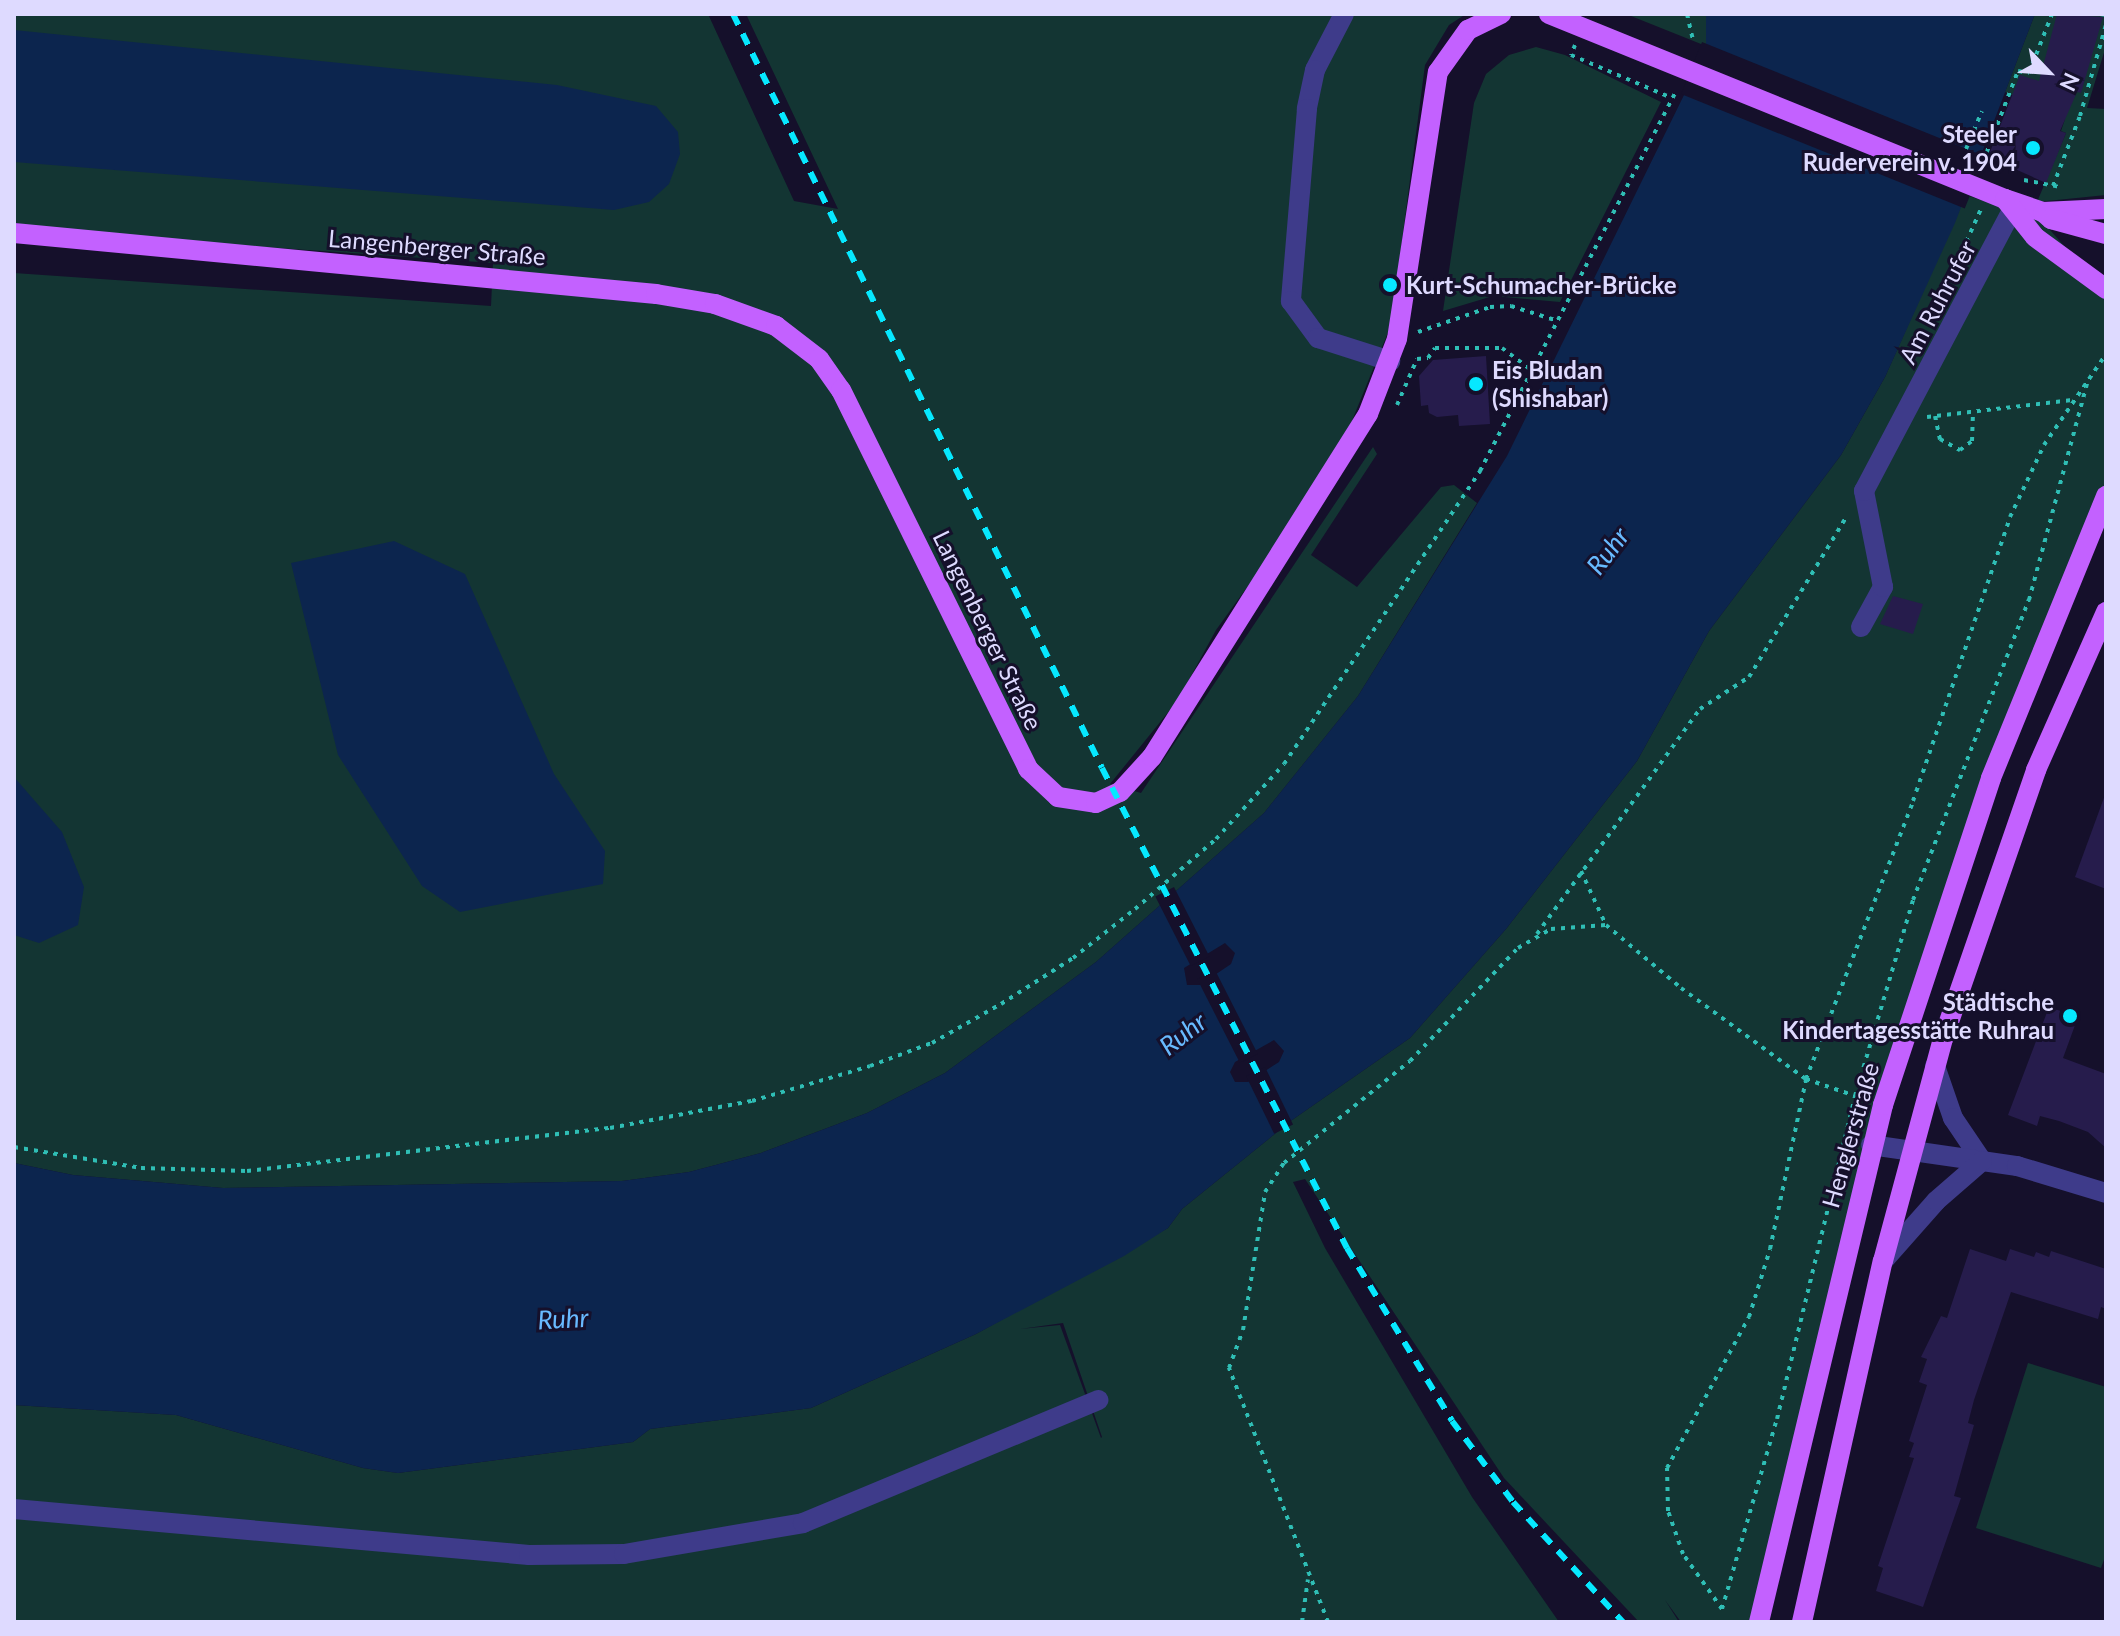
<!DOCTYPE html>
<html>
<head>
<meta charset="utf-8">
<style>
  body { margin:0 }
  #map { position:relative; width:2120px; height:1636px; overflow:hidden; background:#15102b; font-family:Lato,sans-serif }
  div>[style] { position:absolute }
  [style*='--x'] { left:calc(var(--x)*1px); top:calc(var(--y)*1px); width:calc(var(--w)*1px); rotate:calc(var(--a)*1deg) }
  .green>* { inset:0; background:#133533 }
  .water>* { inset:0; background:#0c254e }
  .pier>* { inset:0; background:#15102b; transform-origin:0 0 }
  .building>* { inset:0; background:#261c4c }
  .path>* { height:4px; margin-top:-2px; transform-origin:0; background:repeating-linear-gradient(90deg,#2fbeb5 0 4px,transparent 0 10px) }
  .minor>* { height:20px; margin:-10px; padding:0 10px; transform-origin:10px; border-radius:10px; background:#3e3b8a }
  .major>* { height:20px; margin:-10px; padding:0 10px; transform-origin:10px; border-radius:10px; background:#c361ff }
  .rail>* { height:6px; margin-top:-3px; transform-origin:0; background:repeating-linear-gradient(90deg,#06e8ff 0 12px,transparent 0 22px) }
  .dots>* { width:22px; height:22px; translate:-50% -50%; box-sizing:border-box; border:4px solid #15102b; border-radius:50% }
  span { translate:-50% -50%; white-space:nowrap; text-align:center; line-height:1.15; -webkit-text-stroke:6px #15102b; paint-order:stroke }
  .poi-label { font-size:24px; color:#dedaff; font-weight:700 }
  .right { translate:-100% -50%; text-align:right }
  .left { translate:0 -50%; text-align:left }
  .street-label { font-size:24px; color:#dedaff }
  .water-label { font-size:26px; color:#68baff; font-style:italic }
  .frame { position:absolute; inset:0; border:16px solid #dedaff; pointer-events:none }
  .north { position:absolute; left:2008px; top:32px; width:80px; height:80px; -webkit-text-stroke:6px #15102b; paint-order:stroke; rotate:115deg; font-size:22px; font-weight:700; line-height:32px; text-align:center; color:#dedaff }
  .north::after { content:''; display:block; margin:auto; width:28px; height:36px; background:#dedaff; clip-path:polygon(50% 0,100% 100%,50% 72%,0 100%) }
</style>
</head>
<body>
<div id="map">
  <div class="green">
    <div style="clip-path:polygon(14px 14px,708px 14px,794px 201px,838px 209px,746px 14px,1466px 14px,1449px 25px,1425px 65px,1391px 325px,1349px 428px,1279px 543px,1216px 630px,1178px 700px,1110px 784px,1141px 793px,1373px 447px,1377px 454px,1311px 555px,1357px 587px,1441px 487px,1454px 485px,1477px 503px,1358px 696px,1264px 813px,1096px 962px,945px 1073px,867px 1113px,761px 1153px,689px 1172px,622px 1181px,223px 1188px,73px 1175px,14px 1163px,14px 273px,491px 306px,493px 263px,37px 231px,14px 222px)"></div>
    <div style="clip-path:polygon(1626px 14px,1706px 14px,1706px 46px)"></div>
    <div style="clip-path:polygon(2035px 14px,2106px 14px,2106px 46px,2087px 108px,2106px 109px,2106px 195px,2037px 202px,2066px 133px,2061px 131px,2065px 119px,2005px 92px)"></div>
    <div style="clip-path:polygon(1536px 47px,1565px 55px,1661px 102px,1560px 302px,1493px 296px,1443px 311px,1474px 103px,1486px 74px,1509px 55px)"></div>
    <div style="clip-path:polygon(evenodd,1966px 195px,2042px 221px,2106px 293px,2106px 496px,1943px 906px,1750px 1622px,1681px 1622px,1665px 1600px,1679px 1622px,1639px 1622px,1504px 1478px,1305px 1179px,1293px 1182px,1325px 1248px,1472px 1497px,1559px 1622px,14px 1622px,14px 1405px,176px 1415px,363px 1468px,398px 1473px,633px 1442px,650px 1429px,811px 1408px,976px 1334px,1168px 1228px,1182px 1209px,1292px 1120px,1410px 1038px,1506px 929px,1637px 761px,1709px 631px,1841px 455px,1885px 377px,1966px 195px,1063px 1323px,1102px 1437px,1101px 1438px,1060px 1325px,1020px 1329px,1063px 1323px)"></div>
    <div style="clip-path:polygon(2028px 1363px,2106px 1387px,2106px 1554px,2101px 1568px,1976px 1528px)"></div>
  </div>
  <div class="water">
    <div style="clip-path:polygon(evenodd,1706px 14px,2035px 14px,1955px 223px,1885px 377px,1841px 455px,1709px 631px,1637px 761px,1506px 929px,1410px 1038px,1292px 1120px,1182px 1209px,1168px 1228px,1124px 1256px,976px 1334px,811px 1408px,650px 1429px,633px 1442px,398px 1473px,363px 1468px,176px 1415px,14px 1405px,14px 1163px,73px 1175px,223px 1188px,622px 1181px,689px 1172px,761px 1153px,867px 1113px,945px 1073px,1096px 962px,1264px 813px,1358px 696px,1507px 456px,1685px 93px,1706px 46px,1706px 14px,1225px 943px,1235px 953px,1231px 964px,1200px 985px,1187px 985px,1184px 968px,1225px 943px,1706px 14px,1274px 1040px,1284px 1051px,1279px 1062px,1248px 1082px,1235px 1082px,1230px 1072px,1235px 1062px,1274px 1040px)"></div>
    <div style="clip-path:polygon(14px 30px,557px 85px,656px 106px,678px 132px,680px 154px,669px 184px,649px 202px,614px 210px,14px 162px)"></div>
    <div style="clip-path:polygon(394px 541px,465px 574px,554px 774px,605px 851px,603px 884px,460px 912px,422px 886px,338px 755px,291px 563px)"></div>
    <div style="clip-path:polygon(14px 777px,62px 832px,84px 887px,78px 925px,39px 943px,14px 935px)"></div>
  </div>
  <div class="pier">
    <div style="left:1702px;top:42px;width:306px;height:56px;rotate:22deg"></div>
    <div style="left:1174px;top:887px;width:78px;height:21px;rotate:63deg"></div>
    <div style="left:1215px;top:970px;width:94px;height:20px;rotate:63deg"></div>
    <div style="left:1265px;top:1067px;width:64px;height:21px;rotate:64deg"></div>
  </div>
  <div class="building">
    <div style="clip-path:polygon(2057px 14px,2103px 17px,2081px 93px,2077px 92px,2060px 131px,2066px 133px,2046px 183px,1988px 157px,2020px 75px,2039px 81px)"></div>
    <div style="clip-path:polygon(1486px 356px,1490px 424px,1459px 426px,1458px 415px,1437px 417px,1429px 413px,1428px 405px,1421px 406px,1419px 376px,1433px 360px)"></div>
    <div style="clip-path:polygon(1893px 596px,1923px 604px,1913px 634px,1880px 624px)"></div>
    <div style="clip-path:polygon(2105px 795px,2106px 795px,2106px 889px,2075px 877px)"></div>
    <div style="clip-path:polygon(2049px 1007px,2078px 1017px,2063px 1058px,2106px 1074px,2106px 1148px,2088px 1132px,2059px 1121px,2040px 1116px,2037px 1126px,2008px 1115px)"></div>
    <div style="clip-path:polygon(1970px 1249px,2006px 1261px,2010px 1249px,2034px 1257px,2036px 1252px,2049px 1257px,2051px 1251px,2106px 1269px,2106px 1309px,2101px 1307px,2098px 1319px,2011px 1292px,1974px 1400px,1968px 1423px,1974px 1425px,1954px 1496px,1961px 1498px,1923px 1607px,1876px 1591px,1883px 1568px,1878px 1566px,1914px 1458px,1909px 1457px,1914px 1443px,1909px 1441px,1927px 1385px,1919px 1382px,1927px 1359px,1921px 1357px,1941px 1316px,1947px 1318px)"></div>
  </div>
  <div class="path">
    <div style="--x:1687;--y:14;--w:26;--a:77"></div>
    <div style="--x:2100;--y:14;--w:6;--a:9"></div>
    <div style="--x:1575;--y:45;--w:11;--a:112"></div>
    <div style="--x:1571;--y:55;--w:110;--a:23.1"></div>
    <div style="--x:1974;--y:130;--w:20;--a:24"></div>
    <div style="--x:1966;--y:149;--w:41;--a:-67.2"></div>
    <div style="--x:1983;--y:162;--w:97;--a:-69"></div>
    <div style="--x:2018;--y:71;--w:11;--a:10"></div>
    <div style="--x:2029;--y:73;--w:63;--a:-68.7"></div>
    <div style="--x:2024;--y:180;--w:36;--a:11"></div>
    <div style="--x:2053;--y:186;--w:75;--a:-68.9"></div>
    <div style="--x:2080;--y:116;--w:95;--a:-74.1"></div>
    <div style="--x:1950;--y:278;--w:76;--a:-65.8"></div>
    <div style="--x:1418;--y:332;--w:76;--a:-19.1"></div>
    <div style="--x:1490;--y:307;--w:21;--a:-3"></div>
    <div style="--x:1511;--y:306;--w:46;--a:17.7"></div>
    <div style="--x:1397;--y:405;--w:50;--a:-66.5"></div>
    <div style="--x:1417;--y:359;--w:11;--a:-5"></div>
    <div style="--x:1428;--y:358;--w:12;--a:-55"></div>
    <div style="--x:1435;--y:348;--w:67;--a:0"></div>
    <div style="--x:1502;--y:348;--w:35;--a:37"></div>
    <div style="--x:1935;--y:416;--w:24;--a:78"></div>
    <div style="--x:1940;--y:439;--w:23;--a:29"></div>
    <div style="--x:1960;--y:450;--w:15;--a:-37"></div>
    <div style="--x:1972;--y:441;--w:29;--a:-88"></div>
    <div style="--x:1927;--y:417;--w:146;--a:-6.7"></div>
    <div style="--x:1581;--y:871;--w:60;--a:65.2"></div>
    <div style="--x:1606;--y:925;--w:98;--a:40"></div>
    <div style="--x:1681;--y:988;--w:155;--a:36.1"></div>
    <div style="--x:1806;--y:1079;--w:61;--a:19"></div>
    <div style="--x:1537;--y:934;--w:278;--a:-54.1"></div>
    <div style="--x:1700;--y:709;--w:59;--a:-33.1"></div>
    <div style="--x:1749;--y:677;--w:188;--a:-58.7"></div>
    <div style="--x:14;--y:1147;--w:129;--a:9.4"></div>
    <div style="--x:141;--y:1168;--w:106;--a:1.6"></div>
    <div style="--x:247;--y:1171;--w:366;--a:-6.8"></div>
    <div style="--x:610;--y:1128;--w:145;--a:-10.8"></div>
    <div style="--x:752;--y:1101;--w:123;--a:-16.5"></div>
    <div style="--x:870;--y:1066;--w:66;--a:-20.4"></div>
    <div style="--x:932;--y:1043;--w:79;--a:-29.5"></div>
    <div style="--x:1001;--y:1004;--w:85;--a:-32.6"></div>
    <div style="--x:1073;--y:958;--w:79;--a:-38.3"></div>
    <div style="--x:1135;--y:909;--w:107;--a:-40.8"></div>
    <div style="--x:1216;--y:839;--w:101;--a:-47.8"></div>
    <div style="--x:1284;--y:764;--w:353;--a:-56.2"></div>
    <div style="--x:1480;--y:471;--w:425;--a:-62.7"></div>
    <div style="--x:1722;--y:1609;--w:67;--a:-125.3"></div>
    <div style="--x:1683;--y:1554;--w:46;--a:-109.2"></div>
    <div style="--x:1668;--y:1511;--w:43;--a:-91.3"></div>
    <div style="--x:1667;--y:1468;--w:172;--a:-61.5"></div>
    <div style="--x:1749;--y:1317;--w:71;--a:-72.8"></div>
    <div style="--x:1770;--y:1249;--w:174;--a:-78"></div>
    <div style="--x:1806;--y:1079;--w:298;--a:-68.9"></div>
    <div style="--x:1913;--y:801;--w:300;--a:-71.1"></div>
    <div style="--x:2010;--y:517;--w:80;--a:-64.7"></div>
    <div style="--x:2044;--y:445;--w:110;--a:-55.7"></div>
    <div style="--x:1722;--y:1609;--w:198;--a:-73.9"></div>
    <div style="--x:1777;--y:1419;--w:332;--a:-76.4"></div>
    <div style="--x:1855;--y:1096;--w:204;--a:-73.5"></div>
    <div style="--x:1913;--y:900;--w:322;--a:-68.9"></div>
    <div style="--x:2029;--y:600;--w:225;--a:-75"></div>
    <div style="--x:1302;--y:1622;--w:43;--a:-82.1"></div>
    <div style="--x:1328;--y:1622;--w:273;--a:-111.3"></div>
    <div style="--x:1229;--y:1368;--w:40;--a:-69.8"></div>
    <div style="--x:1243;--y:1330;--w:140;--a:-80.9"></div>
    <div style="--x:1265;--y:1192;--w:35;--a:-57"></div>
    <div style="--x:1284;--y:1163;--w:162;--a:-39"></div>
    <div style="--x:1410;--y:1061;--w:156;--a:-46.3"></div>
    <div style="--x:1518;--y:948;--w:38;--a:-30"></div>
    <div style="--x:1551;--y:929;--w:55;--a:-4.2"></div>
  </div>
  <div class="minor">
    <div style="--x:1344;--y:14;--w:63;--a:117.4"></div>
    <div style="--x:1315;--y:70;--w:40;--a:102"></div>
    <div style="--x:1307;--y:109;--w:193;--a:94.8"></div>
    <div style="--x:1291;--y:301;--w:46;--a:53.9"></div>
    <div style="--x:1318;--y:338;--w:76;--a:17.7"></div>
    <div style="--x:1861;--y:627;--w:46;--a:-61.2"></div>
    <div style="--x:1883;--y:587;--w:98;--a:-101.2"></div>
    <div style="--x:1864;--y:491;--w:321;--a:-62.2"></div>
    <div style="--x:1935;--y:1066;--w:55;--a:70.9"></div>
    <div style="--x:1953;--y:1118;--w:52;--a:56"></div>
    <div style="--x:1871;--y:1145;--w:148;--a:8.2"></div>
    <div style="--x:2017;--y:1166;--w:93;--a:16.9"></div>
    <div style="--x:1883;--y:1261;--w:80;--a:-48.5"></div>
    <div style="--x:1936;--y:1201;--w:61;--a:-41"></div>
    <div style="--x:14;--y:1509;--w:517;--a:5.1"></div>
    <div style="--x:529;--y:1555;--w:95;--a:-0.6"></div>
    <div style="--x:624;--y:1554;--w:182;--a:-9.8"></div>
    <div style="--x:803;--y:1523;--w:320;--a:-22.6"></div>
  </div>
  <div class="major">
    <div style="--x:1549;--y:14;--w:492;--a:22.1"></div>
    <div style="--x:2005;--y:199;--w:40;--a:18.9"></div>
    <div style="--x:2043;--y:212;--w:63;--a:-2.7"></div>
    <div style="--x:2005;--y:199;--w:48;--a:51.7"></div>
    <div style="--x:2035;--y:237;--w:88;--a:36.2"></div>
    <div style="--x:2043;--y:212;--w:11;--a:41"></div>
    <div style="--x:2051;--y:219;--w:57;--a:15.3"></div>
    <div style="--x:14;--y:233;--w:645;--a:5.43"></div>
    <div style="--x:656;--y:294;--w:60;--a:9.6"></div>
    <div style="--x:715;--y:304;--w:65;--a:19.8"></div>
    <div style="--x:776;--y:326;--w:54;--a:37.5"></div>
    <div style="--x:819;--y:359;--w:38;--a:55"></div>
    <div style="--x:841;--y:390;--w:423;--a:63.7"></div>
    <div style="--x:1028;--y:769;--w:41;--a:43"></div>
    <div style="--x:1058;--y:797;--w:38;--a:9"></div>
    <div style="--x:1096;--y:803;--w:26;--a:-25"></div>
    <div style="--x:1120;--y:792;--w:47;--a:-47.6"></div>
    <div style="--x:1152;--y:757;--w:405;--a:-57.8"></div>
    <div style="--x:1368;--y:414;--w:80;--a:-68.9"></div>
    <div style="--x:1397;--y:339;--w:270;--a:-81.3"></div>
    <div style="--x:1438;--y:72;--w:52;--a:-54.5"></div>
    <div style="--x:1468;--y:30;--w:37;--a:-26"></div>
    <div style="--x:1759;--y:1622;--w:532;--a:-76.51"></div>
    <div style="--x:1883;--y:1105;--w:344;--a:-71.7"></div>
    <div style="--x:1991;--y:778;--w:305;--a:-67.8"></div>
    <div style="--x:1802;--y:1622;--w:370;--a:-77.4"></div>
    <div style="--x:1883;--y:1261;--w:230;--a:-74.9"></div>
    <div style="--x:1943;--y:1039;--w:285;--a:-70.9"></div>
    <div style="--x:2036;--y:770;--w:173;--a:-66.1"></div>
  </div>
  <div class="rail">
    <div style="--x:733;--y:14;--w:839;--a:63.92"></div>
    <div style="--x:1102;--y:768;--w:539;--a:62.96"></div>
    <div style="--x:1347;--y:1248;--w:202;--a:58.7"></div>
    <div style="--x:1452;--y:1421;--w:101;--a:53"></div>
    <div style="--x:1513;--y:1502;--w:163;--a:47.5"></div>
  </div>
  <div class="dots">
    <div style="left:2033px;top:148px;background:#06e8ff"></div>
    <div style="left:1390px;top:285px;background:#06e8ff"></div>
    <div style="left:1476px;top:384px;background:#06e8ff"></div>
    <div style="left:2070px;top:1016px;background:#06e8ff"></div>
  </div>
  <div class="poi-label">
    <span class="right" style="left:2017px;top:148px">Steeler<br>Ruderverein v. 1904</span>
    <span class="left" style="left:1406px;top:285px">Kurt-Schumacher-Brücke</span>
    <span class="left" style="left:1492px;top:384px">Eis Bludan<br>(Shishabar)</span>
    <span class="right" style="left:2054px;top:1016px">Städtische<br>Kindertagesstätte Ruhrau</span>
  </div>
  <div class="street-label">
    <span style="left:437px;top:247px;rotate:5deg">Langenberger Straße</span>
    <span style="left:1937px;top:302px;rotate:-62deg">Am Ruhrufer</span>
    <span style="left:988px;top:630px;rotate:64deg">Langenberger Straße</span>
    <span style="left:1850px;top:1135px;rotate:-74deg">Henglerstraße</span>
  </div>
  <div class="water-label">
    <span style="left:1608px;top:551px;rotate:-53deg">Ruhr</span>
    <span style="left:1183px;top:1034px;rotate:-38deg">Ruhr</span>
    <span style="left:563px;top:1319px;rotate:-3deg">Ruhr</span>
  </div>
  <div class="frame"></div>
  <div class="north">N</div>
</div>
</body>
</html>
